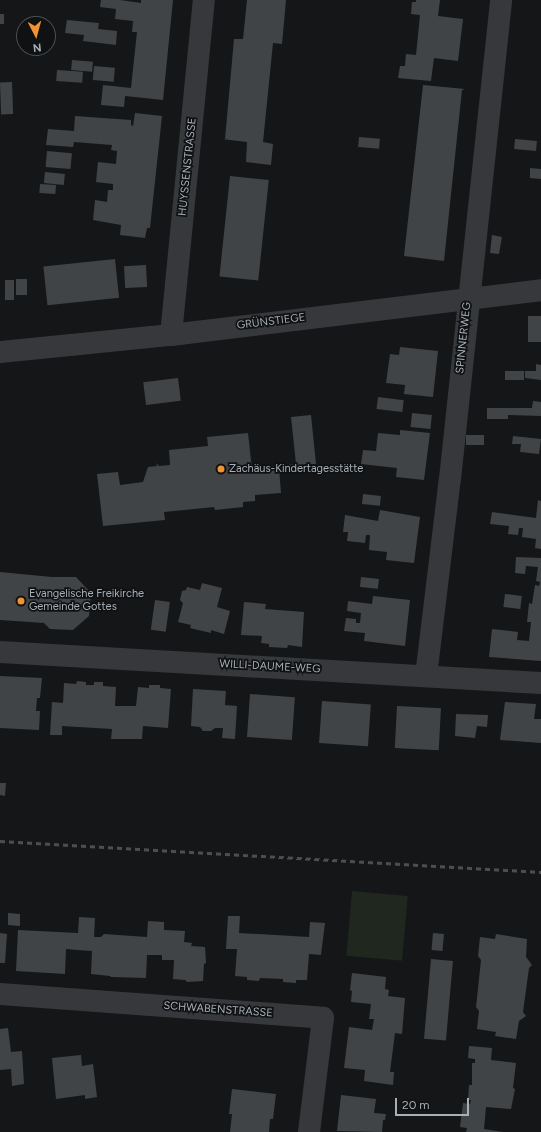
<!DOCTYPE html>
<html>
<head>
<meta charset="utf-8">
<style>
  body { margin:0 }
  #map { position:relative; width:541px; height:1132px; overflow:hidden; background:#151617; font-family:Figtree,sans-serif }
  div>[style] { position:absolute }
  [style*='--x'] { left:calc(var(--x)*1px); top:calc(var(--y)*1px); width:calc(var(--w)*1px); rotate:calc(var(--a)*1deg) }
  .green>* { inset:0; background:#1f271f; transform-origin:0 0 }
  .building>* { inset:0; background:#414447; transform-origin:0 0 }
  .street>* { height:22px; margin:-11px; padding:0 11px; transform-origin:11px; border-radius:11px; background:#36383c }
  .rail>* { height:3px; margin-top:-1.5px; transform-origin:0; background:repeating-linear-gradient(90deg,#4b4f53 0 5px,transparent 0 9px) }
  .dots>* { width:11px; height:11px; translate:-50% -50%; box-sizing:border-box; border:2px solid #101112; border-radius:50% }
  span { translate:-50% -50%; white-space:nowrap; text-align:center; line-height:1.15; -webkit-text-stroke:3.5px #101112; paint-order:stroke }
  .street-label { font-size:11px; color:#a7afb7 }
  .poi-label { font-size:11px; color:#a7afb7 }
  .left { translate:0 -50%; text-align:left }
  .north { position:absolute; left:16px; top:16px; width:40px; height:40px; box-sizing:border-box; background:#101112; border:1px solid #4c5054; border-radius:50%; rotate:174deg; font-size:11px; font-weight:700; line-height:16px; text-align:center; color:#a7afb7 }
  .north::after { content:''; display:block; margin:auto; width:14px; height:18px; background:#f19333; clip-path:polygon(50% 0,100% 100%,50% 72%,0 100%) }
  .scale { position:absolute; left:395px; top:1098px; width:74px; height:18px; box-sizing:border-box; border:2px solid #a7afb7; border-top:0; padding-left:5px; font-size:12px; line-height:14px; white-space:nowrap; color:#a7afb7; -webkit-text-stroke:3px #101112; paint-order:stroke }
</style>
</head>
<body>
<div id="map">
  <div class="green">
    <div style="left:352px;top:891px;width:56px;height:65px;rotate:5deg"></div>
  </div>
  <div class="building">
    <div style="clip-path:polygon(101px 0,120px 0,141px 3px,141px 0,173px 0,163px 100px,125px 96px,124px 107px,101px 105px,103px 85px,131px 88px,137px 32px,132px 32px,133px 21px,115px 19px,116px 9px,100px 7px)"></div>
    <div style="clip-path:polygon(247px 0,286px 0,282px 44px,273px 43px,263px 142px,273px 144px,271px 165px,246px 162px,247px 142px,222px 139px,225px 139px,234px 39px,243px 39px)"></div>
    <div style="clip-path:polygon(416px 0,440px 0,438px 16px,463px 19px,458px 61px,434px 58px,431px 81px,398px 78px,400px 66px,405px 66px,406px 54px,416px 55px,420px 15px,411px 14px,412px 2px,416px 2px)"></div>
    <div style="left:0;top:14px;width:4px;height:10px"></div>
    <div style="clip-path:polygon(67px 20px,99px 23px,98px 29px,117px 31px,116px 45px,83px 41px,84px 35px,65px 33px)"></div>
    <div style="left:72px;top:60px;width:21px;height:10px;rotate:5deg"></div>
    <div style="left:94px;top:66px;width:21px;height:14px;rotate:5deg"></div>
    <div style="left:57px;top:70px;width:26px;height:11px;rotate:4deg"></div>
    <div style="left:12px;top:82px;width:32px;height:12px;rotate:88deg"></div>
    <div style="clip-path:polygon(423px 85px,465px 89px,462px 90px,444px 261px,404px 256px)"></div>
    <div style="clip-path:polygon(135px 113px,162px 116px,150px 228px,147px 228px,145px 238px,120px 235px,121px 225px,93px 220px,95px 200px,107px 202px,108px 190px,113px 190px,113px 184px,96px 182px,98px 162px,116px 164px,117px 151px,111px 150px,112px 145px,74px 142px,73px 147px,46px 145px,48px 129px,74px 131px,75px 116px,131px 120px,131px 125px,133px 126px)"></div>
    <div style="left:359px;top:137px;width:21px;height:10px;rotate:5deg"></div>
    <div style="left:515px;top:139px;width:22px;height:10px;rotate:5deg"></div>
    <div style="left:47px;top:151px;width:25px;height:16px;rotate:5deg"></div>
    <div style="clip-path:polygon(530px 168px,541px 169px,541px 179px,530px 178px)"></div>
    <div style="left:45px;top:172px;width:20px;height:11px;rotate:6deg"></div>
    <div style="left:230px;top:176px;width:39px;height:101px;rotate:6deg"></div>
    <div style="left:40px;top:184px;width:16px;height:9px;rotate:4deg"></div>
    <div style="clip-path:polygon(492px 235px,502px 237px,499px 254px,490px 253px)"></div>
    <div style="left:115px;top:259px;width:39px;height:72px;rotate:84deg"></div>
    <div style="left:146px;top:265px;width:22px;height:22px;rotate:87deg"></div>
    <div style="left:16px;top:279px;width:11px;height:16px"></div>
    <div style="left:5px;top:280px;width:9px;height:20px"></div>
    <div style="left:541px;top:316px;width:26px;height:13px;rotate:90deg"></div>
    <div style="clip-path:polygon(400px 347px,438px 351px,433px 397px,404px 394px,405px 385px,386px 383px,390px 354px,399px 355px)"></div>
    <div style="clip-path:polygon(536px 364px,541px 365px,541px 380px,525px 378px,525px 371px,536px 371px)"></div>
    <div style="left:505px;top:371px;width:19px;height:9px"></div>
    <div style="left:178px;top:378px;width:23px;height:35px;rotate:83deg"></div>
    <div style="left:378px;top:397px;width:26px;height:12px;rotate:7deg"></div>
    <div style="clip-path:polygon(533px 401px,541px 402px,541px 416px,508px 415px,508px 419px,487px 419px,487px 408px,532px 408px)"></div>
    <div style="left:412px;top:413px;width:20px;height:14px;rotate:6deg"></div>
    <div style="clip-path:polygon(311px 415px,316px 464px,279px 468px,281px 493px,255px 495px,255px 501px,243px 502px,243px 507px,215px 510px,214px 507px,164px 512px,165px 520px,103px 526px,97px 474px,118px 472px,120px 485px,143px 482px,148px 467px,157px 466px,156px 463px,159px 466px,170px 465px,169px 450px,208px 446px,207px 437px,248px 433px,252px 469px,296px 464px,291px 417px)"></div>
    <div style="clip-path:polygon(400px 430px,430px 433px,424px 480px,396px 477px,397px 468px,361px 464px,363px 450px,376px 451px,378px 433px,400px 435px)"></div>
    <div style="left:466px;top:435px;width:18px;height:10px"></div>
    <div style="clip-path:polygon(513px 436px,541px 439px,539px 454px,520px 452px,521px 444px,512px 444px)"></div>
    <div style="left:363px;top:494px;width:18px;height:10px;rotate:6deg"></div>
    <div style="clip-path:polygon(538px 500px,541px 501px,541px 549px,535px 548px,536px 539px,522px 537px,523px 528px,519px 528px,518px 535px,508px 534px,509px 526px,490px 524px,492px 512px,536px 518px)"></div>
    <div style="clip-path:polygon(380px 510px,420px 517px,414px 563px,386px 560px,387px 552px,369px 550px,370px 535px,366px 535px,365px 543px,347px 541px,348px 532px,343px 532px,345px 515px,378px 521px)"></div>
    <div style="clip-path:polygon(516px 557px,541px 558px,541px 661px,489px 657px,492px 629px,518px 632px,517px 640px,529px 641px,531px 622px,527px 622px,529px 603px,532px 604px,535px 585px,539px 586px,540px 582px,536px 581px,538px 567px,526px 566px,525px 574px,515px 573px)"></div>
    <div style="clip-path:polygon(0 572px,52px 577px,76px 577px,91px 593px,89px 616px,73px 630px,50px 629px,44px 623px,0 620px)"></div>
    <div style="left:361px;top:577px;width:18px;height:10px;rotate:6deg"></div>
    <div style="clip-path:polygon(202px 583px,222px 588px,217px 607px,230px 611px,224px 634px,211px 630px,211px 633px,190px 628px,191px 625px,178px 622px,183px 603px,180px 600px,182px 591px,186px 590px,187px 587px,200px 590px)"></div>
    <div style="left:505px;top:594px;width:17px;height:13px;rotate:7deg"></div>
    <div style="clip-path:polygon(373px 596px,410px 600px,405px 646px,364px 641px,365px 633px,344px 631px,346px 618px,356px 619px,356px 623px,360px 623px,361px 613px,347px 611px,348px 601px,372px 604px)"></div>
    <div style="left:155px;top:600px;width:15px;height:30px;rotate:8deg"></div>
    <div style="clip-path:polygon(244px 602px,266px 604px,265px 609px,304px 612px,302px 647px,288px 645px,287px 648px,269px 647px,269px 644px,261px 643px,262px 636px,241px 635px)"></div>
    <div style="clip-path:polygon(0 676px,42px 678px,40px 698px,37px 698px,36px 711px,40px 711px,39px 730px,0 728px)"></div>
    <div style="clip-path:polygon(77px 681px,86px 682px,86px 685px,94px 685px,94px 682px,103px 682px,103px 686px,116px 687px,115px 706px,136px 706px,138px 687px,149px 688px,149px 685px,160px 685px,160px 688px,171px 689px,168px 728px,143px 726px,142px 739px,111px 739px,112px 729px,62px 726px,62px 735px,50px 735px,52px 702px,63px 703px,64px 683px,76px 684px)"></div>
    <div style="clip-path:polygon(193px 689px,226px 691px,225px 705px,237px 706px,235px 739px,222px 738px,223px 728px,215px 728px,211px 731px,203px 731px,200px 727px,191px 726px)"></div>
    <div style="left:250px;top:694px;width:45px;height:43px;rotate:4deg"></div>
    <div style="left:322px;top:701px;width:49px;height:42px;rotate:4deg"></div>
    <div style="clip-path:polygon(505px 702px,536px 704px,534px 719px,541px 719px,541px 743px,500px 740px)"></div>
    <div style="left:397px;top:706px;width:44px;height:42px;rotate:3deg"></div>
    <div style="clip-path:polygon(456px 714px,488px 715px,487px 727px,477px 726px,475px 738px,455px 736px)"></div>
    <div style="clip-path:polygon(0 783px,6px 783px,5px 796px,0 795px)"></div>
    <div style="clip-path:polygon(8px 913px,20px 914px,20px 926px,8px 925px)"></div>
    <div style="clip-path:polygon(228px 916px,240px 916px,239px 933px,309px 937px,310px 922px,325px 923px,321px 955px,309px 954px,307px 980px,296px 980px,296px 983px,283px 982px,283px 979px,260px 978px,259px 981px,247px 980px,247px 977px,235px 976px,237px 949px,226px 949px)"></div>
    <div style="clip-path:polygon(79px 917px,95px 918px,94px 937px,101px 937px,104px 934px,147px 937px,148px 921px,164px 922px,164px 930px,185px 931px,184px 942px,192px 943px,191px 946px,205px 947px,206px 963px,204px 964px,203px 981px,187px 982px,185px 980px,173px 979px,174px 960px,162px 960px,162px 955px,147px 955px,146px 978px,111px 977px,110px 976px,91px 974px,92px 951px,77px 950px,66px 949px,65px 974px,16px 971px,18px 930px,78px 933px)"></div>
    <div style="clip-path:polygon(0 933px,7px 934px,5px 963px,0 963px)"></div>
    <div style="left:433px;top:933px;width:11px;height:17px;rotate:5deg"></div>
    <div style="clip-path:polygon(496px 934px,527px 939px,526px 957px,532px 965px,529px 968px,523px 1012px,526px 1016px,519px 1021px,516px 1039px,495px 1036px,496px 1032px,477px 1029px,479px 1011px,476px 1007px,481px 960px,478px 956px,480px 937px,495px 939px)"></div>
    <div style="left:431px;top:959px;width:22px;height:80px;rotate:5deg"></div>
    <div style="clip-path:polygon(352px 973px,386px 977px,385px 989px,389px 990px,388px 996px,405px 998px,402px 1034px,395px 1033px,390px 1072px,394px 1072px,393px 1085px,364px 1081px,365px 1070px,344px 1068px,349px 1027px,372px 1030px,374px 1019px,369px 1019px,371px 1004px,351px 1002px,352px 991px,350px 990px)"></div>
    <div style="clip-path:polygon(8px 1028px,11px 1052px,22px 1051px,24px 1084px,12px 1086px,11px 1069px,0 1070px,0 1029px)"></div>
    <div style="clip-path:polygon(469px 1046px,492px 1048px,491px 1060px,516px 1063px,513px 1088px,515px 1089px,511px 1109px,486px 1107px,484px 1129px,503px 1132px,466px 1132px,467px 1128px,460px 1127px,463px 1103px,470px 1104px,471px 1100px,468px 1100px,469px 1085px,472px 1085px,472px 1063px,475px 1063px,475px 1059px,468px 1058px)"></div>
    <div style="clip-path:polygon(81px 1055px,82px 1066px,93px 1064px,97px 1097px,85px 1099px,85px 1095px,56px 1099px,52px 1058px)"></div>
    <div style="clip-path:polygon(232px 1089px,276px 1094px,273px 1119px,270px 1119px,269px 1132px,230px 1132px,232px 1114px,229px 1114px)"></div>
    <div style="clip-path:polygon(341px 1095px,376px 1099px,374px 1113px,386px 1114px,385px 1120px,383px 1120px,382px 1132px,337px 1131px)"></div>
  </div>
  <div class="street">
    <div style="--x:171;--y:335;--w:337;--a:-84.4"></div>
    <div style="--x:0;--y:352;--w:172;--a:-5.7"></div>
    <div style="--x:171;--y:335;--w:373;--a:-6.9"></div>
    <div style="--x:0;--y:652;--w:542;--a:3.28"></div>
    <div style="--x:426;--y:676;--w:198;--a:-83.1"></div>
    <div style="--x:450;--y:479;--w:482;--a:-83.9"></div>
    <div style="--x:0;--y:994;--w:324;--a:4.2"></div>
    <div style="--x:323;--y:1018;--w:115;--a:97"></div>
  </div>
  <div class="rail">
    <div style="--x:0;--y:841;--w:542;--a:3.28"></div>
  </div>
  <div class="dots">
    <div style="left:221px;top:469px;background:#f19333"></div>
    <div style="left:21px;top:601px;background:#f19333"></div>
  </div>
  <div class="street-label">
    <span style="left:188px;top:167px;rotate:-84deg">HUYSSENSTRASSE</span>
    <span style="left:271px;top:322px;rotate:-7deg">GRÜNSTIEGE</span>
    <span style="left:464px;top:338px;rotate:-84deg">SPINNERWEG</span>
    <span style="left:270px;top:667px;rotate:3deg">WILLI-DAUME-WEG</span>
    <span style="left:218px;top:1010px;rotate:4deg">SCHWABENSTRASSE</span>
  </div>
  <div class="poi-label">
    <span class="left" style="left:229px;top:469px">Zachäus-Kindertagesstätte</span>
    <span class="left" style="left:29px;top:601px">Evangelische Freikirche<br>Gemeinde Gottes</span>
  </div>
  <div class="north">N</div>
  <div class="scale">20 m</div>
</div>
</body>
</html>
